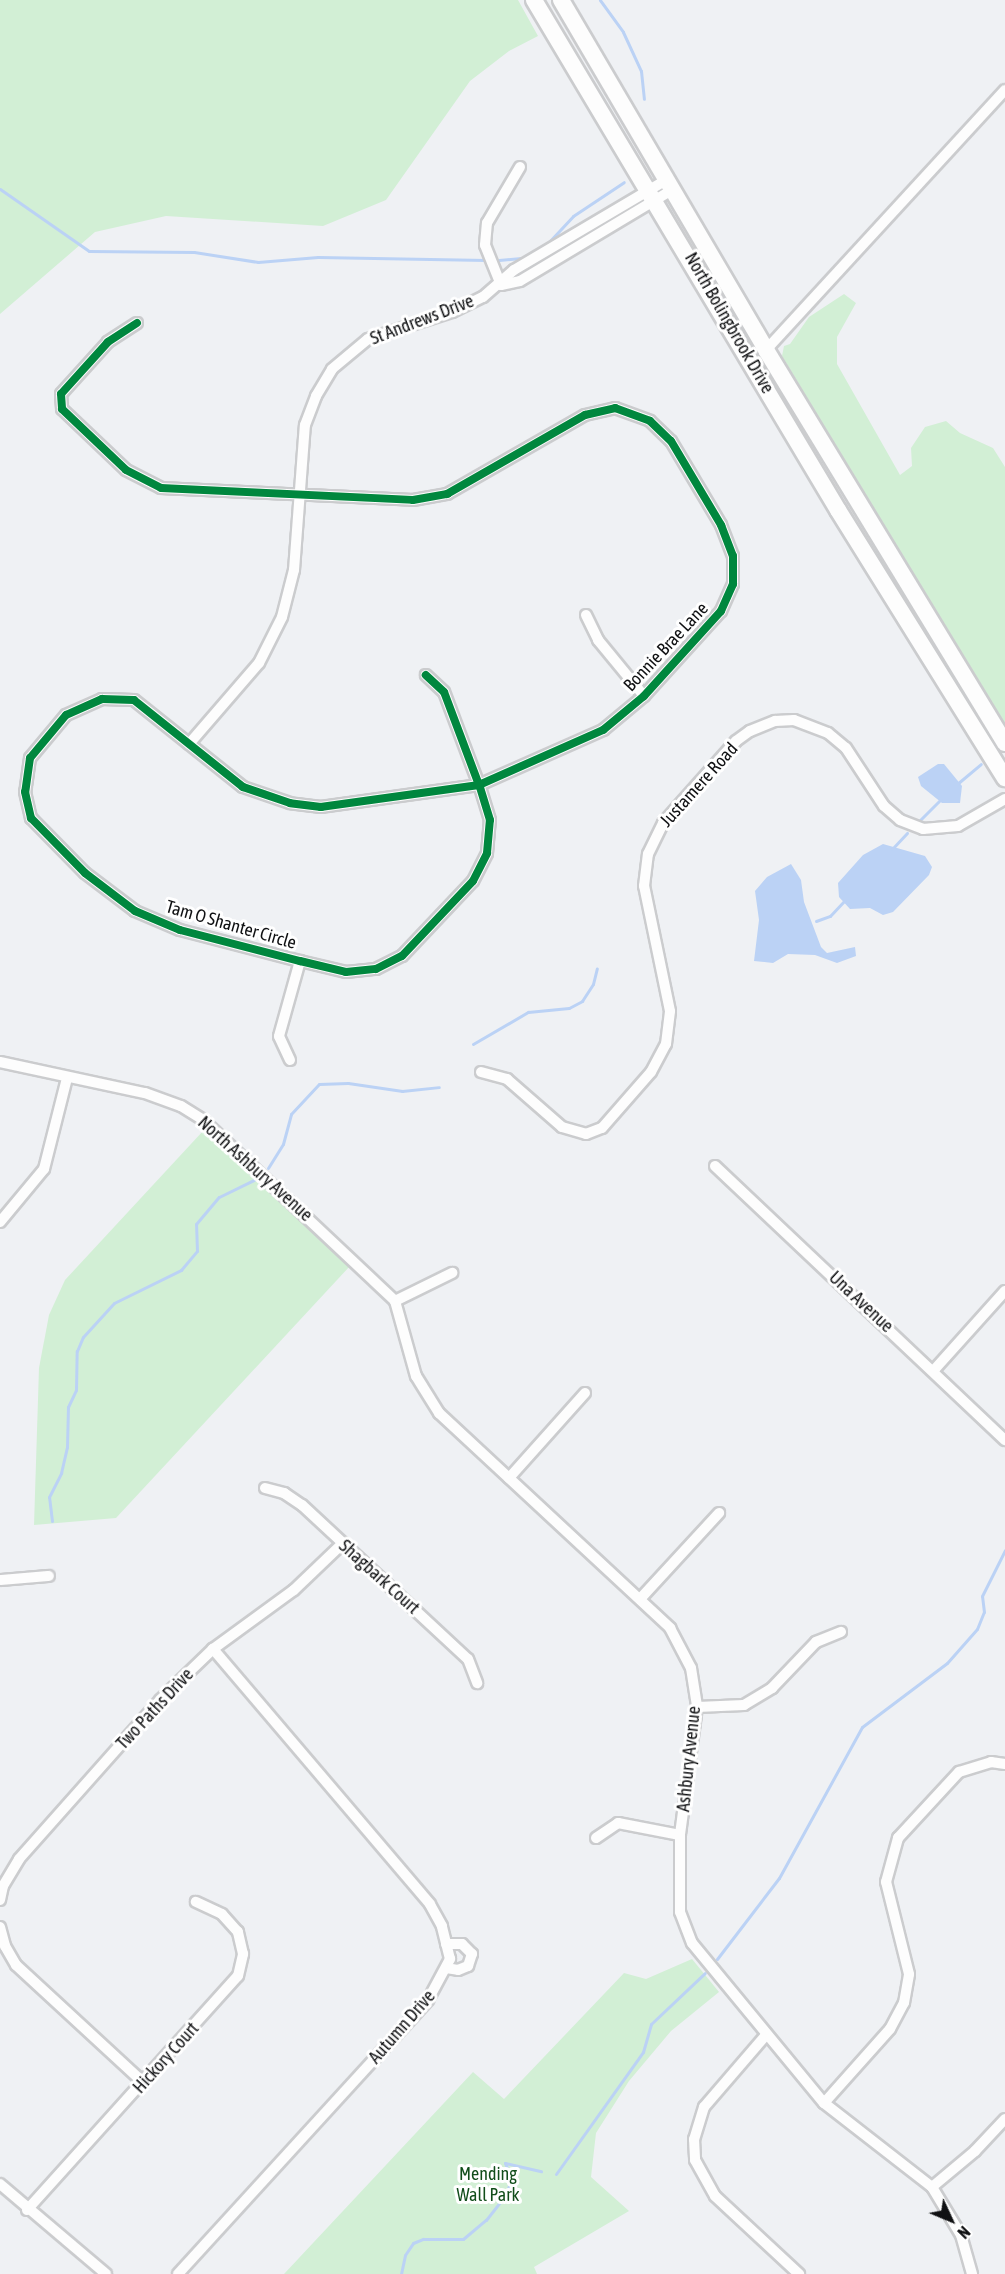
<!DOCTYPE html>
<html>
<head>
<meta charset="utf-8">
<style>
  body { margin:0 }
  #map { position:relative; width:1005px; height:2274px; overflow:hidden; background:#eff1f4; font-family:"Asap Condensed",sans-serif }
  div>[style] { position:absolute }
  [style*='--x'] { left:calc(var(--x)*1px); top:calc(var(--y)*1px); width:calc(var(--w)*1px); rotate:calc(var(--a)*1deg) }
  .green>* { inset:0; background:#d2efd5 }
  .water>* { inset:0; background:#bbd2f5 }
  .stream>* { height:3px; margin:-1.5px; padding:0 1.5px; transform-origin:1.5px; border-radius:1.5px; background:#bbd2f5 }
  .roads { filter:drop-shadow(2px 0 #cbccce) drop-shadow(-2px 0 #cbccce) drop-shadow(0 2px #cbccce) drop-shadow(0 -2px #cbccce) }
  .street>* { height:10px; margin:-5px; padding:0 5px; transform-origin:5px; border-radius:5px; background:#fdfdfd }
  .primary>* { height:16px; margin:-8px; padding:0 8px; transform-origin:8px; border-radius:8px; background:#fdfdfd }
  .cycleway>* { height:8px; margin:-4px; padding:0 4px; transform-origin:4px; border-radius:4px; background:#00873e }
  span { translate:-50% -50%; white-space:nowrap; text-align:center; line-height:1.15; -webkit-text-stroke:6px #fff; paint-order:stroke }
  .street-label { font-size:18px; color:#101113 }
  .park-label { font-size:18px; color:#114d1a }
  .north { position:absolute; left:921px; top:2190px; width:60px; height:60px; -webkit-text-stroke:4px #fff; paint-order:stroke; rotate:134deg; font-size:16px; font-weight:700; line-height:24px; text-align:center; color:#101113 }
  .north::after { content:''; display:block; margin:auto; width:21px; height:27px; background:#101113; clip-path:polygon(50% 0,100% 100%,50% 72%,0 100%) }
</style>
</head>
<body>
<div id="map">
  <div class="green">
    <div style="clip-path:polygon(0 0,518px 0,538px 36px,509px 51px,470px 81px,386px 200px,323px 226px,166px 216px,95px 232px,0 314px)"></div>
    <div style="clip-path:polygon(844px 294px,856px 303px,837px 337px,837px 364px,900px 475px,912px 466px,911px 448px,925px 427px,946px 421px,960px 433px,993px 448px,1005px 467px,1005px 731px,782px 356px,784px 346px,790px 344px,809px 317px)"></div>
    <div style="clip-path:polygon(203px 1131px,350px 1266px,116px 1518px,34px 1525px,39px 1368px,49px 1315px,65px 1280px)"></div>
    <div style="clip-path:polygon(692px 1959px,719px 1992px,671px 2031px,629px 2081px,596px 2133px,591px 2177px,629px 2211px,534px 2267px,537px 2274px,284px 2274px,473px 2072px,504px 2099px,624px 1973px,646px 1979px)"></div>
  </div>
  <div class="water">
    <div style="clip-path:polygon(938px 764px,944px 764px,962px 786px,960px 803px,942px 803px,921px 786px,918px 777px)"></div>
    <div style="clip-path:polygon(883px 844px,925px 856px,932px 867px,929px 875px,893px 912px,883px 915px,870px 908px,850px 909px,839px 897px,838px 883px,863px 855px)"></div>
    <div style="clip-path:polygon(791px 864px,801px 880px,804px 902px,821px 947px,827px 953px,855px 947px,856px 956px,837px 963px,815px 955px,788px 954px,773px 963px,754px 961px,759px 920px,755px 891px,767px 877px)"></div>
  </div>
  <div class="stream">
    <div style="--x:600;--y:0;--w:39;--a:54"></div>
    <div style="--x:623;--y:32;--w:43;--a:65.2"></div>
    <div style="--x:641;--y:71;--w:28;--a:84"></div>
    <div style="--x:0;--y:189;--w:108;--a:34.9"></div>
    <div style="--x:89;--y:251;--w:105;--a:0.5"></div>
    <div style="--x:194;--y:252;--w:65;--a:8.9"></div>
    <div style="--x:258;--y:262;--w:60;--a:-4.8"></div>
    <div style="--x:318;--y:257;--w:168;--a:1"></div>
    <div style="--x:499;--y:260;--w:25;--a:-5"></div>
    <div style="--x:524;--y:258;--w:27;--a:-31"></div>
    <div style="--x:547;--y:244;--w:38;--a:-47"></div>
    <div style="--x:573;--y:216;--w:61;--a:-33.7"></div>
    <div style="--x:957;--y:784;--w:31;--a:-40"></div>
    <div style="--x:917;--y:823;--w:34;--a:-45"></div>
    <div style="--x:892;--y:849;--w:22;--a:-47"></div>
    <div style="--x:816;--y:921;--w:15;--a:-20"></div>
    <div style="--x:830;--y:916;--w:22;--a:-47"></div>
    <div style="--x:473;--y:1044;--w:64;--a:-30.2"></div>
    <div style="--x:528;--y:1012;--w:41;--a:-5.6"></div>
    <div style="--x:569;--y:1008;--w:15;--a:-28"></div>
    <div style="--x:582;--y:1001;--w:20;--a:-57"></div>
    <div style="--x:593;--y:984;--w:16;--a:-76"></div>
    <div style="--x:268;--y:1168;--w:28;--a:-58"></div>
    <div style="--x:283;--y:1144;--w:31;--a:-75"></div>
    <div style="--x:291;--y:1114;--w:41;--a:-47"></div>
    <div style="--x:319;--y:1084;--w:29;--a:-2"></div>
    <div style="--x:348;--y:1083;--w:55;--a:8.4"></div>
    <div style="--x:402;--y:1091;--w:37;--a:-6"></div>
    <div style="--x:52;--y:1521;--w:24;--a:-97"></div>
    <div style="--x:49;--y:1497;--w:27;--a:-63"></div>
    <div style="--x:61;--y:1473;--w:27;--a:-77"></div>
    <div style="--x:67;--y:1447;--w:40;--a:-88.6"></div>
    <div style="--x:68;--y:1407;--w:19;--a:-65"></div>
    <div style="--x:76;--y:1390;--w:39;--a:-89"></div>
    <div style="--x:77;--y:1351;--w:15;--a:-67"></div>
    <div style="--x:83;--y:1337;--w:46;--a:-47.6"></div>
    <div style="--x:114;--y:1303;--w:75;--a:-26.2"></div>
    <div style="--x:181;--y:1270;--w:25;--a:-50"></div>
    <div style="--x:197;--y:1251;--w:27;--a:-92"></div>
    <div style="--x:196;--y:1224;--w:35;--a:-50"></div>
    <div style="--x:219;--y:1197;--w:39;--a:-26"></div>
    <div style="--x:717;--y:1959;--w:102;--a:-52.6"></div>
    <div style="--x:779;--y:1878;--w:172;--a:-61.2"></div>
    <div style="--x:862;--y:1727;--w:106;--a:-37"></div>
    <div style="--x:947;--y:1663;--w:45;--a:-48.6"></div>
    <div style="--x:977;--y:1629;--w:18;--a:-68"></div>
    <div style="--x:984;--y:1612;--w:16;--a:-97"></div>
    <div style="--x:982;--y:1596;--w:51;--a:-63.4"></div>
    <div style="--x:556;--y:2174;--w:150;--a:-54.5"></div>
    <div style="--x:643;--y:2052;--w:29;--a:-74"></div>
    <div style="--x:651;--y:2024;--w:74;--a:-43.4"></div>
    <div style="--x:401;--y:2274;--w:19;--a:-78"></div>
    <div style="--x:405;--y:2255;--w:14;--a:-56"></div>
    <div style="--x:413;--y:2243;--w:11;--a:-22"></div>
    <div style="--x:423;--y:2239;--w:40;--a:0"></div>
    <div style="--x:463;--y:2239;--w:30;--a:-40"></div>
    <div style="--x:486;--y:2220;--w:31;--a:-52"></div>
    <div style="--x:505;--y:2196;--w:17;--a:-69"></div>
    <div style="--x:511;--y:2180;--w:18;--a:-109"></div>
    <div style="--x:505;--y:2163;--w:37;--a:13"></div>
  </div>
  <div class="roads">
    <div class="street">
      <div style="--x:501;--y:285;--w:19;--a:-12"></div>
      <div style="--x:520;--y:281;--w:179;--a:-30.9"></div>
      <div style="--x:501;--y:285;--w:43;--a:-111.8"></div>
      <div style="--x:485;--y:245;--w:22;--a:-85"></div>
      <div style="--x:487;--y:223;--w:65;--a:-59.5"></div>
      <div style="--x:137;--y:323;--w:35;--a:147"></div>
      <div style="--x:108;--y:342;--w:70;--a:132.1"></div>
      <div style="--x:61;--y:394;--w:15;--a:86"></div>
      <div style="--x:62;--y:409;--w:88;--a:43.6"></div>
      <div style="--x:126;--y:470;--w:39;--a:27"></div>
      <div style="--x:161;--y:488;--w:252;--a:2.7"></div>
      <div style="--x:413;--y:500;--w:35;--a:-10"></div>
      <div style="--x:447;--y:494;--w:159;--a:-29.8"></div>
      <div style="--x:585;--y:415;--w:31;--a:-13"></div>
      <div style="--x:615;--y:408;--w:37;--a:20"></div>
      <div style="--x:650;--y:421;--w:29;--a:44"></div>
      <div style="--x:671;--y:441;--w:98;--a:59.2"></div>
      <div style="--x:721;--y:525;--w:33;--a:69"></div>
      <div style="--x:733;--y:556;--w:28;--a:90"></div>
      <div style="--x:733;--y:584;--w:30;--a:114"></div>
      <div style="--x:721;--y:611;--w:115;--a:132.2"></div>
      <div style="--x:644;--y:696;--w:53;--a:140.3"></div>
      <div style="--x:603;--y:730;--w:136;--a:156.1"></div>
      <div style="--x:479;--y:785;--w:160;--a:172.1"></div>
      <div style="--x:321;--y:807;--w:31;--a:-173"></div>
      <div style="--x:290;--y:803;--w:50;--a:-161.2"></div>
      <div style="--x:243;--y:787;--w:139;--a:-141.4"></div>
      <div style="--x:134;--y:700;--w:32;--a:-178"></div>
      <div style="--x:102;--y:699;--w:39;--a:156"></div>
      <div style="--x:66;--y:715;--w:56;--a:129.9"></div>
      <div style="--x:30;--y:758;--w:34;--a:98"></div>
      <div style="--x:25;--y:792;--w:27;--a:77"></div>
      <div style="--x:31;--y:818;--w:77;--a:45.5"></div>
      <div style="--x:85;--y:873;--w:63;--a:37.2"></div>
      <div style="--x:135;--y:911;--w:49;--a:22.9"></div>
      <div style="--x:180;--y:930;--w:124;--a:14.5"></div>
      <div style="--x:300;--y:961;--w:47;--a:13.4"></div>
      <div style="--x:346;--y:972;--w:30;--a:-6"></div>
      <div style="--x:376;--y:969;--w:29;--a:-27"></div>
      <div style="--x:402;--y:956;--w:103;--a:-46.6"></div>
      <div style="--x:473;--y:881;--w:31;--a:-63"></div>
      <div style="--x:487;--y:853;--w:33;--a:-85"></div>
      <div style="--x:490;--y:820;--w:37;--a:-107"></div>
      <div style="--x:479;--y:785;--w:99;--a:-110.6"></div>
      <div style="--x:444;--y:692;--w:25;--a:-137"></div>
      <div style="--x:766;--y:350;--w:353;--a:-47.4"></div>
      <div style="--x:586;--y:615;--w:28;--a:64"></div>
      <div style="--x:598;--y:640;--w:72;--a:50.6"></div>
      <div style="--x:189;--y:744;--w:107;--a:-49.2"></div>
      <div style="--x:259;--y:663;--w:51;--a:-63.4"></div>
      <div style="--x:282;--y:617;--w:49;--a:-75.7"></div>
      <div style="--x:294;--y:570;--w:145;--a:-85.7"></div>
      <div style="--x:305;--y:425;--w:31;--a:-69"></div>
      <div style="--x:316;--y:396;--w:31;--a:-59"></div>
      <div style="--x:332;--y:369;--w:47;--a:-39.8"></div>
      <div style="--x:368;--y:339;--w:88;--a:-17.8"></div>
      <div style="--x:452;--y:312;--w:34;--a:-26"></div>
      <div style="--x:483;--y:297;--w:41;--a:-41.1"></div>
      <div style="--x:514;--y:270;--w:179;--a:-30.6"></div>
      <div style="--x:290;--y:1060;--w:26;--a:-115"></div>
      <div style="--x:279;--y:1036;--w:78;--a:-74.4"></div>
      <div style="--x:0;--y:1062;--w:148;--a:12.1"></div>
      <div style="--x:145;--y:1093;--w:38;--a:20"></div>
      <div style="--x:181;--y:1106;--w:26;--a:32"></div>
      <div style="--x:203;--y:1120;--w:264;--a:43.3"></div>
      <div style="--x:395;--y:1301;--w:78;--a:74.4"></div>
      <div style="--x:416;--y:1376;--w:44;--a:58.1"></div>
      <div style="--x:439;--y:1413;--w:316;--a:42.9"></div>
      <div style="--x:670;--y:1628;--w:45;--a:62.3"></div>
      <div style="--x:691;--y:1668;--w:39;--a:81"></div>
      <div style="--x:697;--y:1707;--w:129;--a:97.6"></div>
      <div style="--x:680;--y:1835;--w:77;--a:90"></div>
      <div style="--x:680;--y:1912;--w:33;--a:69"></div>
      <div style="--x:692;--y:1943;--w:207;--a:50.5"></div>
      <div style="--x:824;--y:2103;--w:137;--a:37.9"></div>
      <div style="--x:932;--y:2187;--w:56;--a:58.9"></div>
      <div style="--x:961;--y:2235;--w:41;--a:74.2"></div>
      <div style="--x:481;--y:1072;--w:27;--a:15"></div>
      <div style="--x:507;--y:1079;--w:73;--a:41.1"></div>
      <div style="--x:562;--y:1127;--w:25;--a:16"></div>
      <div style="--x:586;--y:1134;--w:17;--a:-21"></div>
      <div style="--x:602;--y:1128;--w:74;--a:-48.8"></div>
      <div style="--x:651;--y:1072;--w:32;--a:-62"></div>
      <div style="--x:666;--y:1044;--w:33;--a:-83"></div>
      <div style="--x:670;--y:1011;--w:128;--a:-101.7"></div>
      <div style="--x:644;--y:886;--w:32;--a:-83"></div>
      <div style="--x:648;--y:854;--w:34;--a:-64"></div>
      <div style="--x:663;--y:823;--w:110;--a:-48.3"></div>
      <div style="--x:736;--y:741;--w:17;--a:-36"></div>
      <div style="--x:750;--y:731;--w:27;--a:-22"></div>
      <div style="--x:775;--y:721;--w:19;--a:-3"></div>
      <div style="--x:794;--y:720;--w:36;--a:21"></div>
      <div style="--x:828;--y:733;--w:23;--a:40"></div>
      <div style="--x:846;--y:748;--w:69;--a:56.8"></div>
      <div style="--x:884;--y:806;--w:21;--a:41"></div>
      <div style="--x:900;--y:820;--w:25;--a:21"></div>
      <div style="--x:923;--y:829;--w:35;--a:-5"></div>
      <div style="--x:958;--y:826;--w:54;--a:-29.9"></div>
      <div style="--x:715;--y:1166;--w:399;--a:43.4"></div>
      <div style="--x:0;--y:1222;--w:69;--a:-50.3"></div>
      <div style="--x:44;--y:1169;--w:94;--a:-75.8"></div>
      <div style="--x:395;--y:1301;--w:64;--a:-26.2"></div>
      <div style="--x:934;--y:1370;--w:106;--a:-48.1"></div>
      <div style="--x:509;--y:1478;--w:114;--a:-48.2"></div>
      <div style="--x:265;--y:1488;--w:20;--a:15"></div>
      <div style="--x:284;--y:1493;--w:22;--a:34"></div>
      <div style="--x:302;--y:1505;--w:226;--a:42.9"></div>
      <div style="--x:468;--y:1659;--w:26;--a:69"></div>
      <div style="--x:0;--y:1580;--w:49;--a:-4.7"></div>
      <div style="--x:640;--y:1599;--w:117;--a:-47.4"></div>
      <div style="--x:697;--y:1707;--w:47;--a:-2.4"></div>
      <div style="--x:744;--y:1705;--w:33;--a:-31"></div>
      <div style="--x:772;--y:1688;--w:64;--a:-46.3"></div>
      <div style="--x:816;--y:1642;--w:27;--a:-22"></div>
      <div style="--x:596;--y:1838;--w:27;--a:-34"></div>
      <div style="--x:618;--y:1823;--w:63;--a:11"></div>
      <div style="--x:0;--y:1900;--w:14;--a:-78"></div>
      <div style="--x:3;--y:1886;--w:31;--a:-59"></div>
      <div style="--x:19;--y:1859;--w:213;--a:-48.4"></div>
      <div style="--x:160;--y:1700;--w:74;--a:-43.9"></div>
      <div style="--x:213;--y:1649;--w:100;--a:-36.1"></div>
      <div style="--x:294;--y:1590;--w:66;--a:-43.8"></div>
      <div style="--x:0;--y:1927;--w:20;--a:75"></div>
      <div style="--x:5;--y:1946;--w:22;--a:60"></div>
      <div style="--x:16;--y:1965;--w:174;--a:42.7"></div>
      <div style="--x:446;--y:1968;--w:12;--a:9"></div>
      <div style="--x:458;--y:1970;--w:11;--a:-22"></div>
      <div style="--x:468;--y:1966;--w:13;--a:-72"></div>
      <div style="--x:472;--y:1954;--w:14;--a:-135"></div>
      <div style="--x:462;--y:1944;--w:16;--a:180"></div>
      <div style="--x:766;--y:2035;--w:95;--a:130.7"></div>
      <div style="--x:704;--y:2107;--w:34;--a:107"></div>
      <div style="--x:694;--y:2139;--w:21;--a:87"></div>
      <div style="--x:695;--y:2160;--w:41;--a:60.9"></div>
      <div style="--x:715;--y:2196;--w:115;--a:42.9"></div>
      <div style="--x:824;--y:2103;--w:99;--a:-48.3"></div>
      <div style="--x:890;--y:2029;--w:30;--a:-62"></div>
      <div style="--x:904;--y:2003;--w:29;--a:-80"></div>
      <div style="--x:909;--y:1974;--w:95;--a:-104"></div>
      <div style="--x:886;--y:1882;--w:46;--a:-74.7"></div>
      <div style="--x:898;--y:1838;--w:90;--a:-47.3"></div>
      <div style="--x:959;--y:1772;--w:34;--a:-17"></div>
      <div style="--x:991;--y:1762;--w:14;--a:8"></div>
      <div style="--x:0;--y:2184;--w:139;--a:40.3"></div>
      <div style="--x:932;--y:2187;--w:56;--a:-39.9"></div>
      <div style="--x:975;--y:2151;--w:44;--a:-46.8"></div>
      <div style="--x:27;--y:2210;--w:315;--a:-48"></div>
      <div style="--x:238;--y:1976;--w:23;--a:-77"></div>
      <div style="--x:243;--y:1954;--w:23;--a:-103"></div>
      <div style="--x:238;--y:1932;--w:24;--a:-132"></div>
      <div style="--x:222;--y:1914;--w:29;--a:-155"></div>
      <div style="--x:178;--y:2274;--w:371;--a:-47.6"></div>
      <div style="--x:428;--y:2000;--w:47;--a:-61.8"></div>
      <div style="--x:450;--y:1959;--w:34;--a:-104"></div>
      <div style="--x:442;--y:1926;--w:25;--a:-119"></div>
      <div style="--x:430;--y:1904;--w:335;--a:-130.4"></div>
    </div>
    <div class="primary">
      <div style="--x:534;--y:0;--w:594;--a:59.2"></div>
      <div style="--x:838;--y:510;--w:316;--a:58.1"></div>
      <div style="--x:561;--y:0;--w:406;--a:59.6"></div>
      <div style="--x:766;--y:350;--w:460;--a:58.7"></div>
    </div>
  </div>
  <div class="cycleway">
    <div style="--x:137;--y:323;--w:35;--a:147"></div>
    <div style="--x:108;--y:342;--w:70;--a:132.1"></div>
    <div style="--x:61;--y:394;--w:15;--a:86"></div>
    <div style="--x:62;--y:409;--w:88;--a:43.6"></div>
    <div style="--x:126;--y:470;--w:39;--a:27"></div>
    <div style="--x:161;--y:488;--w:252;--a:2.7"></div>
    <div style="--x:413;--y:500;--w:35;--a:-10"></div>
    <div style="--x:447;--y:494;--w:159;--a:-29.8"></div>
    <div style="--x:585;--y:415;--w:31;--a:-13"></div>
    <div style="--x:615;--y:408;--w:37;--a:20"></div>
    <div style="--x:650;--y:421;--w:29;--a:44"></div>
    <div style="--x:671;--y:441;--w:98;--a:59.2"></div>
    <div style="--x:721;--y:525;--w:33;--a:69"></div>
    <div style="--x:733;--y:556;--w:28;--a:90"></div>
    <div style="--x:733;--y:584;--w:30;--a:114"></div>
    <div style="--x:721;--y:611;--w:115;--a:132.2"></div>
    <div style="--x:644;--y:696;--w:53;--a:140.3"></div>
    <div style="--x:603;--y:730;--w:136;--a:156.1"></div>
    <div style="--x:479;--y:785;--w:160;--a:172.1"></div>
    <div style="--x:321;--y:807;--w:31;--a:-173"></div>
    <div style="--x:290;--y:803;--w:50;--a:-161.2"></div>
    <div style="--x:243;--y:787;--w:139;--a:-141.4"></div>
    <div style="--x:134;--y:700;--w:32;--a:-178"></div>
    <div style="--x:102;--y:699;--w:39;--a:156"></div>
    <div style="--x:66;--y:715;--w:56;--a:129.9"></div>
    <div style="--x:30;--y:758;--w:34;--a:98"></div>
    <div style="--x:25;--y:792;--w:27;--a:77"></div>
    <div style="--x:31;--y:818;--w:77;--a:45.5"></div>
    <div style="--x:85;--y:873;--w:63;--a:37.2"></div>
    <div style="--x:135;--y:911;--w:49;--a:22.9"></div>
    <div style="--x:180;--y:930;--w:124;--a:14.5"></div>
    <div style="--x:300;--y:961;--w:47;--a:13.4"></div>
    <div style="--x:346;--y:972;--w:30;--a:-6"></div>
    <div style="--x:376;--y:969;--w:29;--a:-27"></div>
    <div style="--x:402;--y:956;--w:103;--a:-46.6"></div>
    <div style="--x:473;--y:881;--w:31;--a:-63"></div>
    <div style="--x:487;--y:853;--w:33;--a:-85"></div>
    <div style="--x:490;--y:820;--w:37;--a:-107"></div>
    <div style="--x:479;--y:785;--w:99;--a:-110.6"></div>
    <div style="--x:444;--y:692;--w:25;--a:-137"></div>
  </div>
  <div class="street-label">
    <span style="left:422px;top:320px;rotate:-21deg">St Andrews Drive</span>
    <span style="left:729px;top:323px;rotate:60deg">North Bolingbrook Drive</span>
    <span style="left:666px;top:647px;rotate:-47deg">Bonnie Brae Lane</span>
    <span style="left:699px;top:785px;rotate:-48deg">Justamere Road</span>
    <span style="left:231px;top:925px;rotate:16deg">Tam O Shanter Circle</span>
    <span style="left:255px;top:1169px;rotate:42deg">North Ashbury Avenue</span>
    <span style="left:861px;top:1302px;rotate:43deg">Una Avenue</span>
    <span style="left:379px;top:1577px;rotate:42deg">Shagbark Court</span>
    <span style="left:155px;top:1709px;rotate:-47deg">Two Paths Drive</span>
    <span style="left:689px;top:1759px;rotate:-84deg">Ashbury Avenue</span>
    <span style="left:402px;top:2027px;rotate:-49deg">Autumn Drive</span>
    <span style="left:166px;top:2058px;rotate:-48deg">Hickory Court</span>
  </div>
  <div class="park-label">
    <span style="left:488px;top:2185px">Mending<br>Wall Park</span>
  </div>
  <div class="north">N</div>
</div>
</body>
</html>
